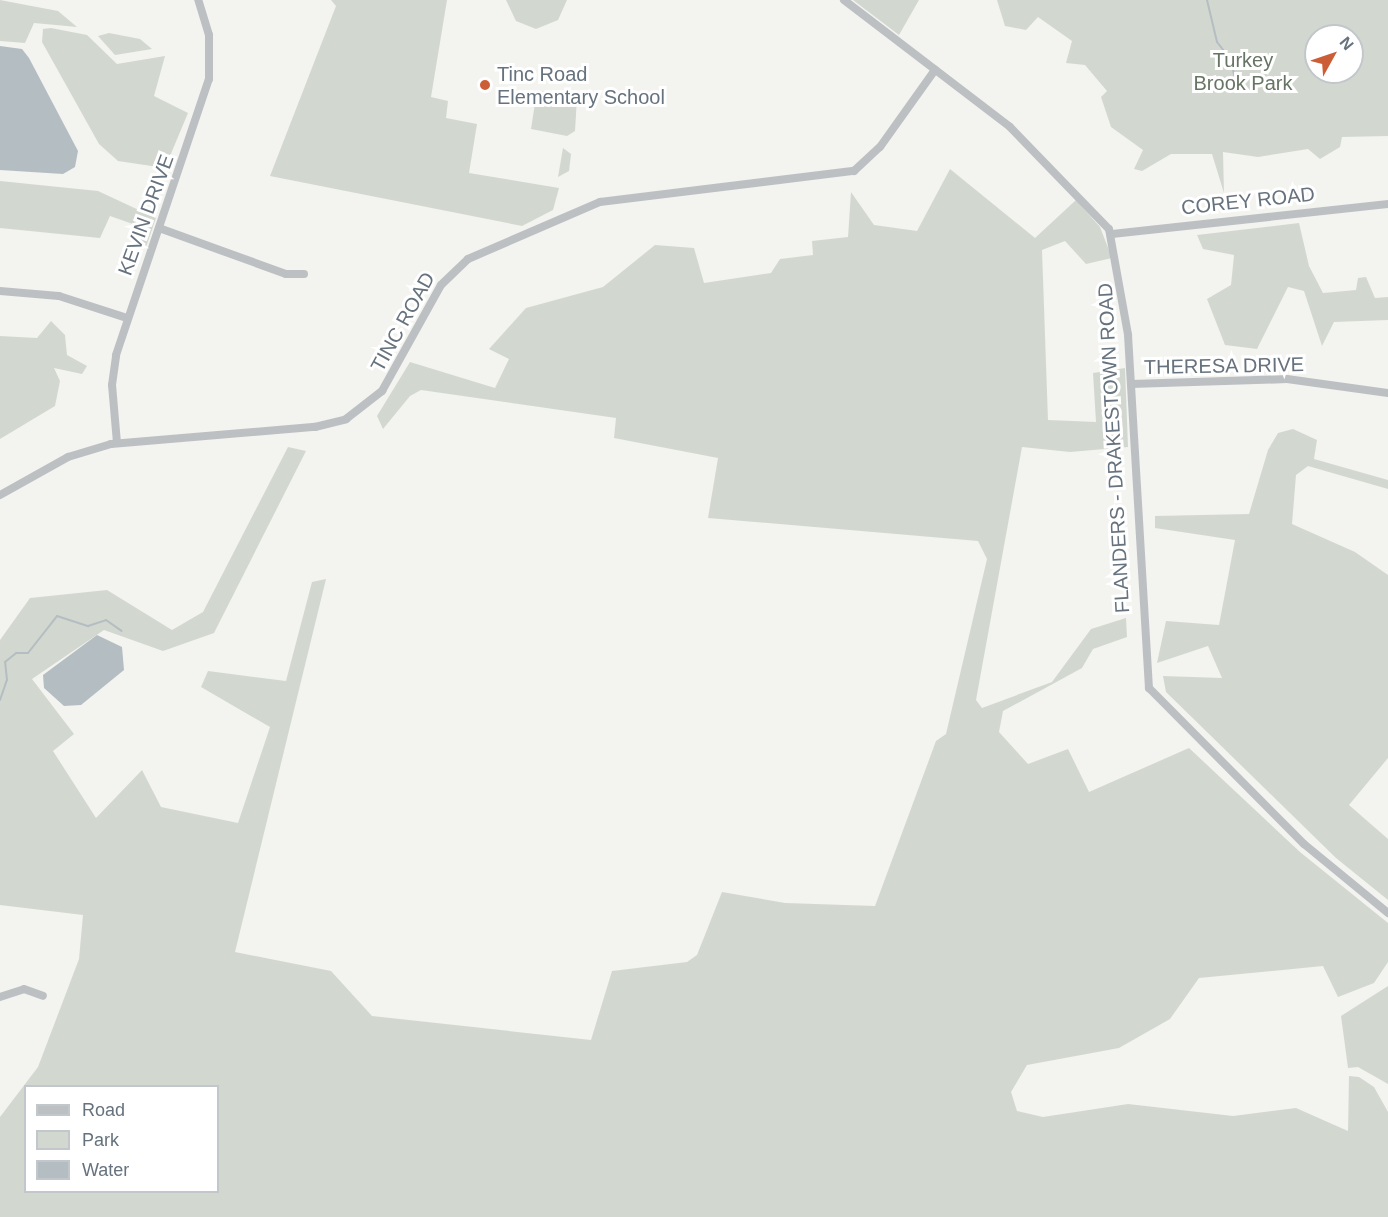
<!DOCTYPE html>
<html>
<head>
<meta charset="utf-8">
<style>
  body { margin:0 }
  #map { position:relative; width:1388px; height:1217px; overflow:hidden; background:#f3f3f0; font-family:Helvetica,sans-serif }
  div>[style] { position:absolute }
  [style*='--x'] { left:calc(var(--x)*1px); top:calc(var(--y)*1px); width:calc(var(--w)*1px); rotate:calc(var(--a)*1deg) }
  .green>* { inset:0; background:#d2d8d0 }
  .water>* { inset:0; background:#b4bec2 }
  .stream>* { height:2px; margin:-1px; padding:0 1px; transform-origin:1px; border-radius:1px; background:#b4bec2 }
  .minor>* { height:8px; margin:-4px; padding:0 4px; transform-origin:4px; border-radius:4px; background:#bdc0c3 }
  .dots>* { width:16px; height:16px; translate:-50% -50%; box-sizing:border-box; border:3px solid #fff; border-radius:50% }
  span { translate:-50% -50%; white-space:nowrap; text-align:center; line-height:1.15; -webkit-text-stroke:6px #fff; paint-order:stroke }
  .park-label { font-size:20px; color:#677564 }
  .poi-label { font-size:20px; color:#66727d }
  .left { translate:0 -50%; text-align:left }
  .street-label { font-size:20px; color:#66727d }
  .legend { position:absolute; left:24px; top:1085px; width:195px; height:108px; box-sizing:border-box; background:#fff; border:2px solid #c2c7cb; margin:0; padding:8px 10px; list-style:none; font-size:18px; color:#66727d }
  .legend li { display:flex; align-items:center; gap:12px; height:30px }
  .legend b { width:30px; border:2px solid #c2c7cb }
  .north { position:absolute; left:1304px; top:24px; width:60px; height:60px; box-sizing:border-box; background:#fff; border:2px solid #c2c7cb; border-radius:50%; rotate:50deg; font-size:16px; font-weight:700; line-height:24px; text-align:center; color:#66727d }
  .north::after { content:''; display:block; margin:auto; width:21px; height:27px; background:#cc5e37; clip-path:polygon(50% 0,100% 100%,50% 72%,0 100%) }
</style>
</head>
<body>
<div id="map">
  <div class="green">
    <div style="clip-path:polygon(0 0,58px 11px,77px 27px,34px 23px,25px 43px,0 41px)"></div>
    <div style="clip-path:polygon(331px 0,447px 0,431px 97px,448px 101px,446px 118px,477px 124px,469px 173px,559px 188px,553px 210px,522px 226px,270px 176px,336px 6px)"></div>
    <div style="clip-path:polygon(506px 0,567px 0,558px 20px,536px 29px,516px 21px)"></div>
    <div style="clip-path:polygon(853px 0,919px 0,899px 35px)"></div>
    <div style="clip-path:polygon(evenodd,997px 0,1388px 0,1388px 136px,1342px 137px,1340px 147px,1320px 159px,1308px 149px,1258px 157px,1223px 152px,1224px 193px,1212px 154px,1171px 154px,1142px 171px,1134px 169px,1143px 150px,1111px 127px,1101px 97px,1107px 91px,1085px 65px,1066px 63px,1072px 41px,1038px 17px,1026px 30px,1005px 26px,997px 0,1316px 36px,1352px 36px,1352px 72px,1316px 72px,1316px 36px)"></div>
    <div style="clip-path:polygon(51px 28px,87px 35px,117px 64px,165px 56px,154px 96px,188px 113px,165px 168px,118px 161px,99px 144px,42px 42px,43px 29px)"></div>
    <div style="clip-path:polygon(109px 33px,140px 39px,152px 49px,115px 55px,98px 36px)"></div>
    <div style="clip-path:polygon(537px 90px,577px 98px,575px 131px,567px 136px,531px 129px)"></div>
    <div style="clip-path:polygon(563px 148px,571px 154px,569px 171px,558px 177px)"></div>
    <div style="clip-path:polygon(evenodd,950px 169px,1035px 238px,1076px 200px,1100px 227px,1112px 258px,1086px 264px,1065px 241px,1042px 250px,1048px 420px,1096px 422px,1093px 373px,1125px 368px,1128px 447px,1070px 452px,1022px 447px,976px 700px,982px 708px,1052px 682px,1091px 629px,1126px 618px,1127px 637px,1093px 649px,1082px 668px,1003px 711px,999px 732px,1028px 764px,1068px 749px,1089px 792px,1189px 748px,1300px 852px,1388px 923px,1388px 962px,1374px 983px,1338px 997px,1323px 966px,1199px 978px,1170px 1019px,1119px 1048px,1027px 1065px,1011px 1092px,1017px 1111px,1043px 1117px,1128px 1104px,1233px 1116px,1296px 1108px,1348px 1131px,1349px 1076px,1359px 1077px,1374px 1087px,1388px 1112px,1388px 1217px,0 1217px,0 1117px,38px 1067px,79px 959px,83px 915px,0 905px,0 640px,30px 598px,107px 590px,172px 630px,203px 612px,288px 447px,306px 451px,214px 633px,163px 651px,104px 630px,32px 679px,74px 734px,53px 751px,96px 818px,142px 770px,161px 807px,238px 823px,270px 727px,201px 687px,208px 671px,286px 681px,312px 582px,326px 579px,235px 952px,331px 971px,372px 1016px,591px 1040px,612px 971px,687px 962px,697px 955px,722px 892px,785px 903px,875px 906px,936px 741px,946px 734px,987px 559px,978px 541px,708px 518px,718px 458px,614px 438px,616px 418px,421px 390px,410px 396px,383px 429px,377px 416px,410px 362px,495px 388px,509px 359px,489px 349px,526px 308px,603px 287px,655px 245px,694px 248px,704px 283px,771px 273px,780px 259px,813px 255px,812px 241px,848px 237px,851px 192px,874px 225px,917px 231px,950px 169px,26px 1086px,218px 1086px,218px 1192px,26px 1192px,26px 1086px)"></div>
    <div style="clip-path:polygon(0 181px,98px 191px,156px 218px,146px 247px,138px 245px,144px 228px,110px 216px,100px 238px,0 228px)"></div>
    <div style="clip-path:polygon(1299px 223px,1309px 266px,1323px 293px,1356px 290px,1358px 278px,1366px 277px,1375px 298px,1388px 297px,1388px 320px,1334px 322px,1322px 346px,1304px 291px,1288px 287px,1257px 349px,1225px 345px,1207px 299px,1231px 285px,1234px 255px,1203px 249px,1197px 235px)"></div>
    <div style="clip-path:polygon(51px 321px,65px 335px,67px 355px,87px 366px,82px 374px,54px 368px,60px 381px,55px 406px,0 439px,0 336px,37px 338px)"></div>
    <div style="clip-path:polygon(1293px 429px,1317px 440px,1314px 459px,1388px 480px,1388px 489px,1308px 466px,1296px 475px,1292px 524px,1355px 552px,1388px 575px,1388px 758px,1349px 805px,1388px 839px,1388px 900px,1336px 858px,1166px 692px,1163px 676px,1222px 678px,1208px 646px,1157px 663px,1166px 621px,1219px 625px,1235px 540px,1155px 528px,1155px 516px,1249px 514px,1268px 450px,1278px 433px)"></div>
    <div style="clip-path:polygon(1388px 986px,1388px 1084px,1358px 1067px,1348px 1068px,1341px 1016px)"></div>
  </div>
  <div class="water">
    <div style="clip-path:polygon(0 46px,22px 49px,29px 58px,78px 151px,75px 167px,63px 174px,0 170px)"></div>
    <div style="clip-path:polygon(97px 635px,122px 647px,124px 670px,81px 705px,64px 706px,44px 688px,43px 675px)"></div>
  </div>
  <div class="stream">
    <div style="--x:1207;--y:0;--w:43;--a:76.6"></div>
    <div style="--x:1217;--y:42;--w:23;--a:52"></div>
    <div style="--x:1231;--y:60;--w:29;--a:78"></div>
    <div style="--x:0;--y:700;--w:21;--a:-71"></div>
    <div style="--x:7;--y:680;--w:18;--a:-96"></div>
    <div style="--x:5;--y:662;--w:14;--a:-39"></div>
    <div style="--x:16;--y:653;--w:12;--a:0"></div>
    <div style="--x:28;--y:653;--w:47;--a:-51.9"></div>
    <div style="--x:57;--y:616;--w:33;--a:18"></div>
    <div style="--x:88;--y:626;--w:19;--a:-18"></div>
    <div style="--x:106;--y:620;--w:19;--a:35"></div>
  </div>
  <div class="minor">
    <div style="--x:844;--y:0;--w:209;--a:37.4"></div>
    <div style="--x:1010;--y:127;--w:142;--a:45.9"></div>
    <div style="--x:1109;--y:229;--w:108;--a:79.8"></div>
    <div style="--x:1128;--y:335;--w:354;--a:86.6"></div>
    <div style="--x:1149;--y:688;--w:220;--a:45.2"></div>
    <div style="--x:1304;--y:844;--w:109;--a:39.4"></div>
    <div style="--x:159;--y:228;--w:135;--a:19.9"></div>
    <div style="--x:286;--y:274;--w:18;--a:0"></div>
    <div style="--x:1112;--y:234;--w:278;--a:-6.2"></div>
    <div style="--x:0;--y:291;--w:59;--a:4.8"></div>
    <div style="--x:59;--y:296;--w:71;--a:17.9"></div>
    <div style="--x:1131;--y:384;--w:156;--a:-1.8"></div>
    <div style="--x:1287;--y:379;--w:102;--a:7.9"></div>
    <div style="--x:117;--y:443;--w:58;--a:-94.9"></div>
    <div style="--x:112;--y:385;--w:30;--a:-82"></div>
    <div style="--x:116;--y:355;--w:291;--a:-71.4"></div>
    <div style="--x:209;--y:79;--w:44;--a:-90"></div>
    <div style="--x:209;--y:35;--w:37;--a:-107"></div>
    <div style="--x:0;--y:495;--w:78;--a:-29.2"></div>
    <div style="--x:68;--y:457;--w:45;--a:-16.8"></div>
    <div style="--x:111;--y:444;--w:205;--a:-4.8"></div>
    <div style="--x:315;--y:427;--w:32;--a:-14"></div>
    <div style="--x:346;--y:419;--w:46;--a:-37.9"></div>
    <div style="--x:382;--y:391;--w:121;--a:-60.9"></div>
    <div style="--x:441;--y:285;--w:37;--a:-44"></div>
    <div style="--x:468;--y:259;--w:144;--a:-23.4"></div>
    <div style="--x:600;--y:202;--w:256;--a:-7"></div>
    <div style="--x:854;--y:171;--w:35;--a:-43"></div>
    <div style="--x:880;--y:147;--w:95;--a:-54.5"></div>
    <div style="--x:0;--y:997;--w:25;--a:-18"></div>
    <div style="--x:24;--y:989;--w:20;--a:20"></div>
  </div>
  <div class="dots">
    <div style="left:485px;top:85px;background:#cc5e37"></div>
  </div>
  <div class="park-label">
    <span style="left:1243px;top:72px">Turkey<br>Brook Park</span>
  </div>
  <div class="poi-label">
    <span class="left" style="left:497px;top:86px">Tinc Road<br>Elementary School</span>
  </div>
  <div class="street-label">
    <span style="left:1248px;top:201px;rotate:-6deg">COREY ROAD</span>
    <span style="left:146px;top:215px;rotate:-70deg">KEVIN DRIVE</span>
    <span style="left:403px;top:322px;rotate:-61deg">TINC ROAD</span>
    <span style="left:1224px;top:366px;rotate:-1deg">THERESA DRIVE</span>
    <span style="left:1114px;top:448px;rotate:-93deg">FLANDERS - DRAKESTOWN ROAD</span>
  </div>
  <ul class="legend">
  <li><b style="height:8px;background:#bdc0c3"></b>Road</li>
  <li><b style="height:16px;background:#d2d8d0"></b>Park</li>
  <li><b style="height:16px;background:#b4bec2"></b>Water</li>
  </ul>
  <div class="north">N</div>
</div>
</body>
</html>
